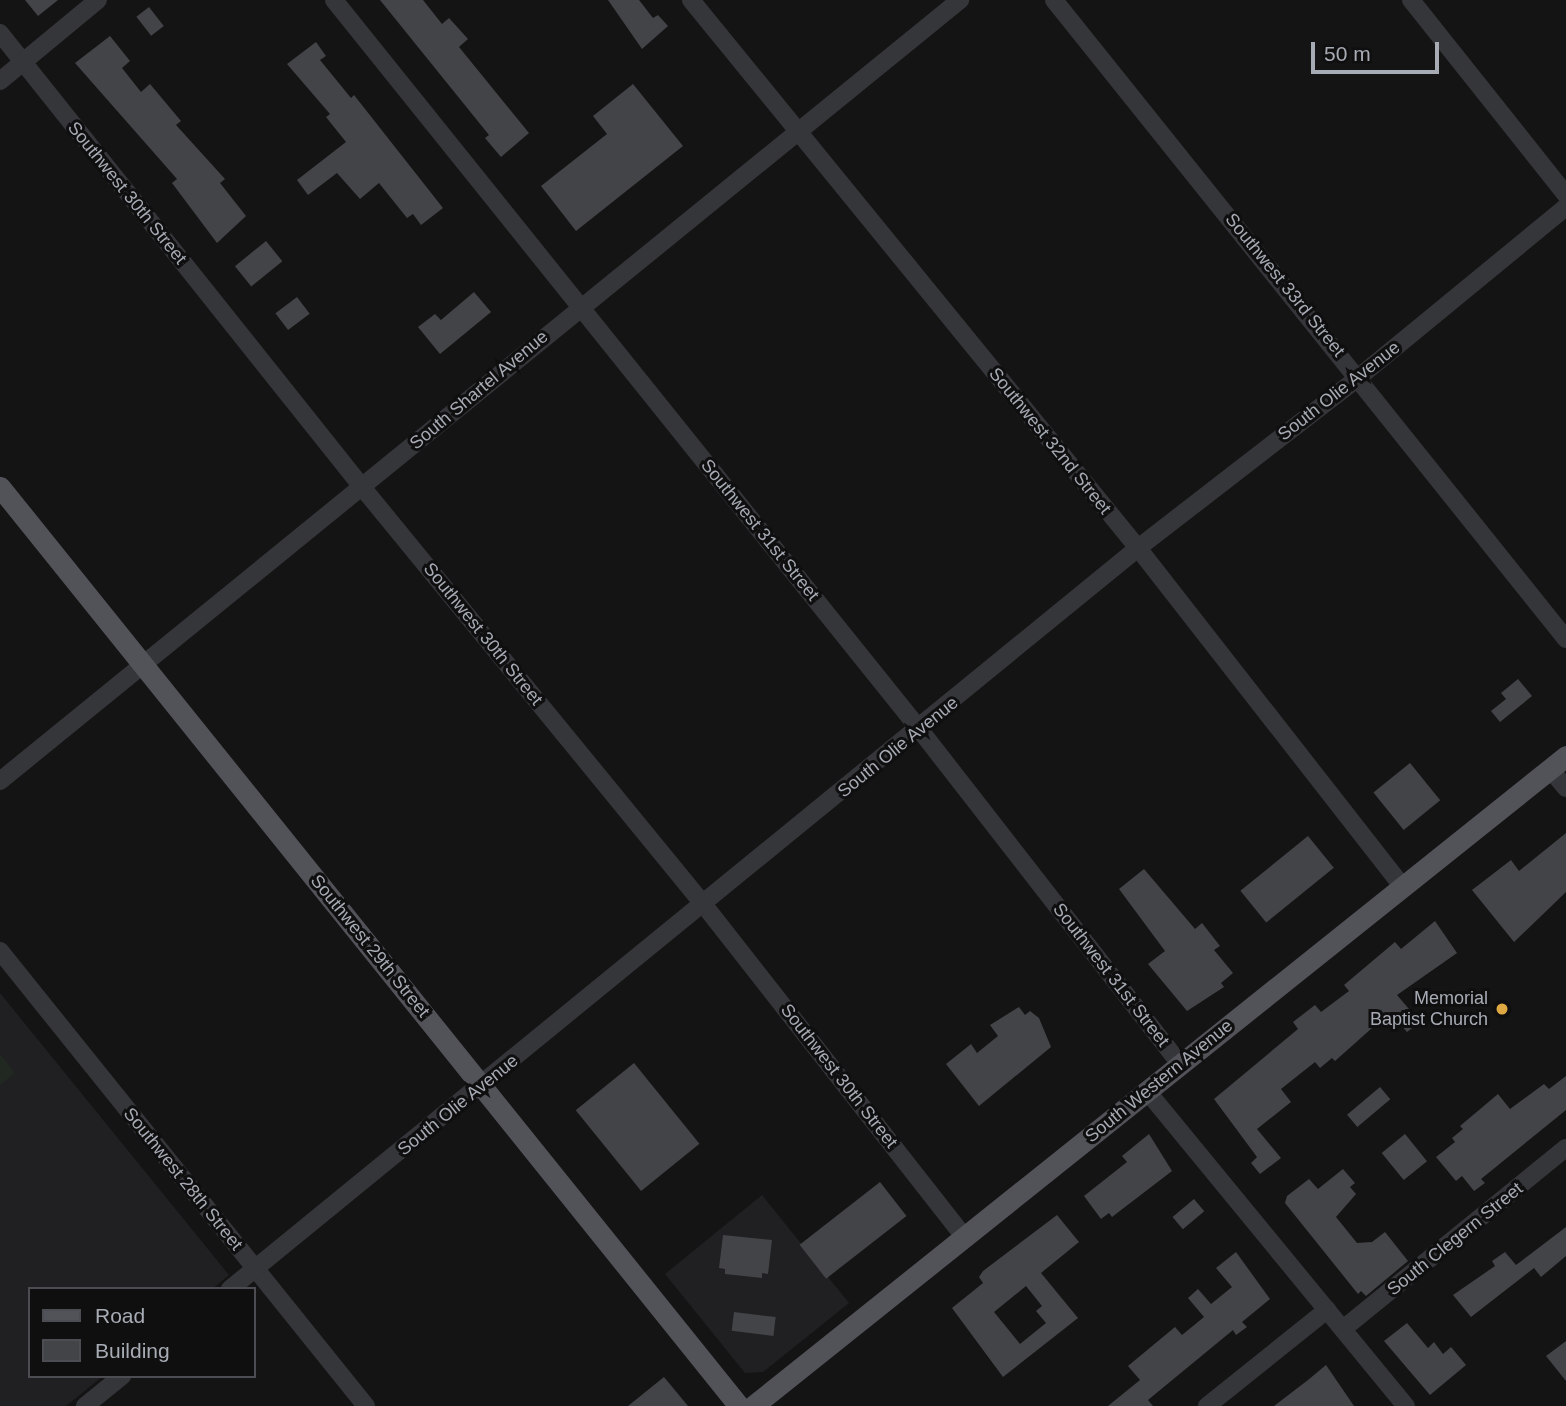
<!DOCTYPE html>
<html>
<head>
<meta charset="utf-8">
<style>
  body { margin:0 }
  #map { position:relative; width:1566px; height:1406px; overflow:hidden; background:#141415; font-family:Arial,sans-serif }
  div>[style] { position:absolute }
  [style*='--x'] { left:calc(var(--x)*1px); top:calc(var(--y)*1px); width:calc(var(--w)*1px); rotate:calc(var(--a)*1deg) }
  .built>* { inset:0; background:#202022 }
  .green>* { inset:0; background:#212821 }
  .building>* { inset:0; background:#434448; transform-origin:0 0 }
  .minor>* { height:18px; margin:-9px; padding:0 9px; transform-origin:9px; border-radius:9px; background:#35363a }
  .major>* { height:21px; margin:-10.5px; padding:0 10.5px; transform-origin:10.5px; border-radius:10.5px; background:#525359 }
  .dots>* { width:19px; height:19px; translate:-50% -50%; box-sizing:border-box; border:4px solid #0f0f10; border-radius:50% }
  span { translate:-50% -50%; white-space:nowrap; text-align:center; line-height:1.15; -webkit-text-stroke:6px #0f0f10; paint-order:stroke }
  .street-label { font-size:18px; color:#a7abb4 }
  .poi-label { font-size:18px; color:#a7abb4 }
  .right { translate:-100% -50%; text-align:right }
  .legend { position:absolute; left:28px; top:1287px; width:228px; height:91px; box-sizing:border-box; background:#0f0f10; border:2px solid #4c4d52; margin:0; padding:9px 12px; list-style:none; font-size:21px; color:#a7abb4 }
  .legend li { display:flex; align-items:center; gap:14px; height:35px }
  .legend b { width:35px; border:2px solid #4c4d52 }
  .scale { position:absolute; left:1311px; top:42px; width:128px; height:32px; box-sizing:border-box; border:4px solid #a7abb4; border-top:0; padding-left:9px; font-size:21px; line-height:24px; white-space:nowrap; color:#a7abb4; -webkit-text-stroke:5px #0f0f10; paint-order:stroke }
</style>
</head>
<body>
<div id="map">
  <div class="built">
    <div style="clip-path:polygon(0 993px,229px 1275px,212px 1289px,30px 1289px,30px 1376px,103px 1376px,66px 1406px,0 1406px)"></div>
    <div style="clip-path:polygon(762px 1195px,849px 1303px,763px 1372px,745px 1373px,665px 1274px)"></div>
  </div>
  <div class="green">
    <div style="clip-path:polygon(0 1054px,15px 1073px,0 1085px)"></div>
  </div>
  <div class="building">
    <div style="clip-path:polygon(25px 0,58px 0,38px 16px)"></div>
    <div style="clip-path:polygon(380px 0,423px 0,442px 24px,449px 18px,468px 39px,459px 47px,529px 133px,501px 157px,485px 138px,489px 135px)"></div>
    <div style="clip-path:polygon(608px 0,639px 0,653px 18px,658px 15px,668px 26px,642px 49px)"></div>
    <div style="left:149px;top:7px;width:24px;height:16px;rotate:52deg"></div>
    <div style="clip-path:polygon(110px 36px,130px 61px,122px 68px,141px 92px,150px 84px,181px 121px,176px 125px,225px 179px,220px 183px,246px 216px,217px 243px,172px 183px,177px 179px,75px 63px)"></div>
    <div style="clip-path:polygon(316px 42px,326px 56px,320px 60px,351px 98px,354px 95px,443px 208px,421px 225px,413px 214px,407px 218px,379px 183px,360px 199px,337px 173px,308px 195px,297px 180px,346px 142px,326px 117px,330px 114px,287px 64px)"></div>
    <div style="clip-path:polygon(633px 84px,683px 146px,576px 231px,541px 186px,607px 134px,593px 116px)"></div>
    <div style="left:266px;top:241px;width:26px;height:40px;rotate:51deg"></div>
    <div style="clip-path:polygon(474px 292px,491px 312px,440px 354px,418px 327px,435px 314px,441px 320px)"></div>
    <div style="left:297px;top:297px;width:21px;height:27px;rotate:53deg"></div>
    <div style="clip-path:polygon(1518px 679px,1532px 696px,1500px 722px,1491px 711px,1506px 699px,1501px 693px)"></div>
    <div style="left:1410px;top:763px;width:48px;height:47px;rotate:51deg"></div>
    <div style="clip-path:polygon(1566px 833px,1566px 892px,1514px 942px,1472px 890px,1511px 860px,1519px 871px)"></div>
    <div style="left:1308px;top:836px;width:41px;height:87px;rotate:51deg"></div>
    <div style="clip-path:polygon(1144px 869px,1195px 929px,1202px 923px,1220px 946px,1214px 950px,1233px 973px,1221px 983px,1224px 987px,1187px 1011px,1148px 964px,1165px 951px,1119px 889px)"></div>
    <div style="clip-path:polygon(1435px 921px,1457px 953px,1397px 995px,1420px 1022px,1407px 1032px,1390px 1012px,1335px 1061px,1332px 1058px,1320px 1068px,1315px 1062px,1281px 1089px,1291px 1102px,1257px 1129px,1281px 1158px,1260px 1174px,1251px 1163px,1257px 1157px,1214px 1099px,1298px 1029px,1293px 1022px,1315px 1005px,1321px 1012px,1349px 991px,1344px 985px,1395px 942px,1401px 949px)"></div>
    <div style="clip-path:polygon(1019px 1007px,1025px 1015px,1030px 1011px,1039px 1018px,1051px 1047px,979px 1106px,946px 1064px,971px 1044px,977px 1053px,998px 1036px,990px 1025px)"></div>
    <div style="left:634px;top:1063px;width:104px;height:75px;rotate:51deg"></div>
    <div style="clip-path:polygon(1566px 1076px,1566px 1110px,1481px 1179px,1485px 1183px,1474px 1191px,1462px 1176px,1456px 1181px,1436px 1157px,1455px 1142px,1452px 1138px,1463px 1129px,1460px 1126px,1498px 1094px,1510px 1109px,1544px 1084px,1549px 1089px)"></div>
    <div style="left:1380px;top:1087px;width:16px;height:43px;rotate:50deg"></div>
    <div style="clip-path:polygon(1149px 1134px,1172px 1171px,1112px 1217px,1109px 1213px,1101px 1219px,1084px 1196px,1127px 1162px,1122px 1156px)"></div>
    <div style="left:1405px;top:1134px;width:35px;height:30px;rotate:51deg"></div>
    <div style="clip-path:polygon(1343px 1169px,1355px 1183px,1350px 1187px,1356px 1194px,1336px 1217px,1357px 1243px,1372px 1242px,1385px 1232px,1408px 1261px,1366px 1296px,1361px 1291px,1358px 1294px,1285px 1203px,1287px 1196px,1309px 1179px,1318px 1189px)"></div>
    <div style="left:880px;top:1182px;width:43px;height:102px;rotate:52deg"></div>
    <div style="left:1194px;top:1199px;width:16px;height:28px;rotate:50deg"></div>
    <div style="clip-path:polygon(evenodd,1057px 1215px,1079px 1242px,1041px 1273px,1078px 1318px,1003px 1377px,952px 1308px,983px 1283px,979px 1277px,983px 1271px,1057px 1215px,1026px 1286px,1042px 1306px,1036px 1311px,1046px 1323px,1020px 1344px,994px 1312px,1026px 1286px)"></div>
    <div style="clip-path:polygon(1566px 1227px,1566px 1256px,1541px 1277px,1534px 1268px,1471px 1317px,1453px 1295px,1495px 1266px,1492px 1261px,1505px 1252px,1516px 1265px)"></div>
    <div style="clip-path:polygon(723px 1235px,772px 1240px,768px 1274px,762px 1273px,762px 1278px,725px 1274px,725px 1269px,719px 1268px)"></div>
    <div style="clip-path:polygon(1236px 1252px,1270px 1299px,1242px 1322px,1247px 1327px,1236px 1335px,1233px 1330px,1148px 1400px,1153px 1406px,1108px 1406px,1140px 1380px,1128px 1366px,1175px 1327px,1182px 1335px,1204px 1317px,1188px 1298px,1198px 1289px,1211px 1304px,1232px 1287px,1216px 1268px)"></div>
    <div style="left:734px;top:1312px;width:42px;height:19px;rotate:7deg"></div>
    <div style="clip-path:polygon(1407px 1323px,1428px 1348px,1434px 1342px,1443px 1354px,1451px 1347px,1466px 1365px,1430px 1395px,1384px 1341px)"></div>
    <div style="clip-path:polygon(1566px 1341px,1566px 1381px,1546px 1356px)"></div>
    <div style="clip-path:polygon(1326px 1365px,1354px 1406px,1274px 1406px,1308px 1380px)"></div>
    <div style="clip-path:polygon(664px 1377px,688px 1406px,628px 1406px)"></div>
  </div>
  <div class="minor">
    <div style="--x:334;--y:0;--w:936;--a:51.24"></div>
    <div style="--x:920;--y:730;--w:423;--a:52.1"></div>
    <div style="--x:691;--y:0;--w:707;--a:50.8"></div>
    <div style="--x:1138;--y:548;--w:430;--a:52"></div>
    <div style="--x:1054;--y:0;--w:819;--a:51.3"></div>
    <div style="--x:1411;--y:0;--w:249;--a:51.5"></div>
    <div style="--x:0;--y:33;--w:581;--a:51.43"></div>
    <div style="--x:362;--y:487;--w:540;--a:50.71"></div>
    <div style="--x:704;--y:905;--w:422;--a:51.9"></div>
    <div style="--x:0;--y:81;--w:127;--a:-39.6"></div>
    <div style="--x:1550;--y:769;--w:25;--a:50"></div>
    <div style="--x:0;--y:781;--w:1238;--a:-39.13"></div>
    <div style="--x:0;--y:951;--w:584;--a:51.19"></div>
    <div style="--x:1147;--y:1091;--w:408;--a:50.6"></div>
    <div style="--x:230;--y:1289;--w:1172;--a:-39.22"></div>
    <div style="--x:1138;--y:548;--w:279;--a:-37.7"></div>
    <div style="--x:1359;--y:377;--w:268;--a:-39.4"></div>
    <div style="--x:1343;--y:1329;--w:287;--a:-39.1"></div>
    <div style="--x:85;--y:1406;--w:48;--a:-39"></div>
    <div style="--x:1207;--y:1406;--w:154;--a:-38.7"></div>
  </div>
  <div class="major">
    <div style="--x:0;--y:487;--w:1179;--a:51.2"></div>
    <div style="--x:753;--y:1406;--w:1041;--a:-38.64"></div>
  </div>
  <div class="dots">
    <div style="left:1502px;top:1009px;background:#dea843"></div>
  </div>
  <div class="street-label">
    <span style="left:127px;top:193px;rotate:51deg">Southwest 30th Street</span>
    <span style="left:1285px;top:285px;rotate:51deg">Southwest 33rd Street</span>
    <span style="left:479px;top:390px;rotate:-40deg">South Shartel Avenue</span>
    <span style="left:1339px;top:391px;rotate:-38deg">South Olie Avenue</span>
    <span style="left:1050px;top:441px;rotate:51deg">Southwest 32nd Street</span>
    <span style="left:760px;top:530px;rotate:51deg">Southwest 31st Street</span>
    <span style="left:483px;top:634px;rotate:51deg">Southwest 30th Street</span>
    <span style="left:898px;top:747px;rotate:-39deg">South Olie Avenue</span>
    <span style="left:370px;top:946px;rotate:51deg">Southwest 29th Street</span>
    <span style="left:1111px;top:975px;rotate:52deg">Southwest 31st Street</span>
    <span style="left:839px;top:1076px;rotate:52deg">Southwest 30th Street</span>
    <span style="left:1159px;top:1081px;rotate:-39deg">South Western Avenue</span>
    <span style="left:458px;top:1105px;rotate:-39deg">South Olie Avenue</span>
    <span style="left:183px;top:1179px;rotate:51deg">Southwest 28th Street</span>
    <span style="left:1455px;top:1239px;rotate:-39deg">South Clegern Street</span>
  </div>
  <div class="poi-label">
    <span class="right" style="left:1488px;top:1009px">Memorial<br>Baptist Church</span>
  </div>
  <ul class="legend">
  <li><b style="height:9px;background:#525359"></b>Road</li>
  <li><b style="height:19px;background:#434448"></b>Building</li>
  </ul>
  <div class="scale">50 m</div>
</div>
</body>
</html>
